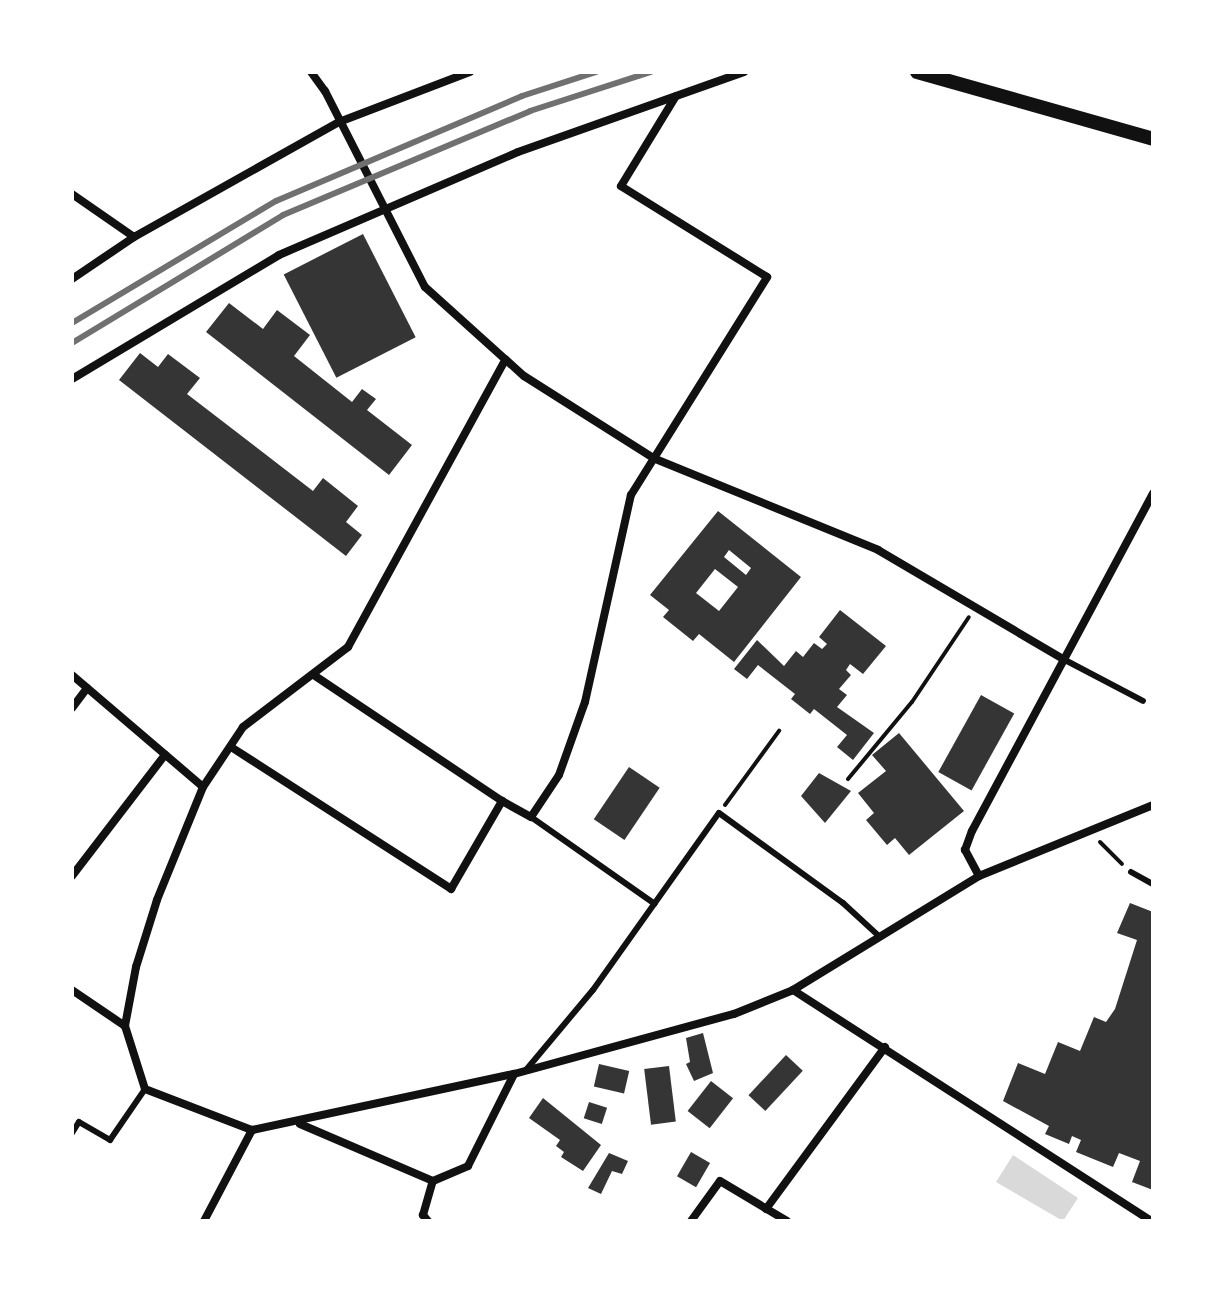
<!DOCTYPE html>
<html>
<head>
<meta charset="utf-8">
<style>
  body { margin:0 }
  #map { position:relative; width:1225px; height:1293px; overflow:hidden; background:#fff; font-family:Lora,serif }
  div>[style] { position:absolute }
  [style*='--x'] { left:calc(var(--x)*1px); top:calc(var(--y)*1px); width:calc(var(--w)*1px); rotate:calc(var(--a)*1deg) }
  .water>* { inset:0; background:#d9d9d9 }
  .building>* { inset:0; background:#353535; transform-origin:0 0 }
  .path>* { height:4px; margin:-2px; padding:0 2px; transform-origin:2px; border-radius:2px; background:#111 }
  .service>* { height:6px; margin:-3px; padding:0 3px; transform-origin:3px; border-radius:3px; background:#111 }
  .minor>* { height:8px; margin:-4px; padding:0 4px; transform-origin:4px; border-radius:4px; background:#111 }
  .tertiary>* { height:14px; margin:-7px; padding:0 7px; transform-origin:7px; border-radius:7px; background:#111 }
  .rail>* { height:6px; margin:-3px; padding:0 3px; transform-origin:3px; border-radius:3px; background:#707070 }
  span { translate:-50% -50%; white-space:nowrap; text-align:center; line-height:1.15; -webkit-text-stroke:8px #fff; paint-order:stroke }
  .frame { position:absolute; inset:0; border:74px solid #fff; pointer-events:none }
</style>
</head>
<body>
<div id="map">
  <div class="water">
    <div style="clip-path:polygon(1013px 1155px,1078px 1198px,1063px 1221px,996px 1182px)"></div>
  </div>
  <div class="building">
    <div style="left:363px;top:234px;width:116px;height:89px;rotate:63deg"></div>
    <div style="clip-path:polygon(229px 303px,263px 329px,277px 310px,310px 335px,294px 356px,352px 402px,362px 389px,376px 399px,367px 410px,412px 445px,389px 475px,206px 332px)"></div>
    <div style="clip-path:polygon(140px 353px,158px 367px,168px 354px,200px 378px,187px 394px,313px 491px,323px 478px,358px 506px,346px 522px,362px 535px,346px 556px,119px 380px)"></div>
    <div style="clip-path:polygon(evenodd,718px 511px,801px 577px,734px 662px,699px 634px,693px 641px,663px 617px,669px 610px,650px 595px,718px 511px,729px 550px,751px 568px,746px 575px,724px 557px,729px 550px,718px 511px,715px 569px,738px 587px,719px 611px,696px 593px,715px 569px)"></div>
    <div style="clip-path:polygon(840px 610px,886px 646px,863px 674px,850px 664px,846px 670px,851px 675px,839px 689px,847px 695px,837px 707px,874px 733px,853px 760px,837px 747px,847px 735px,814px 709px,810px 714px,791px 699px,795px 694px,758px 665px,747px 679px,734px 669px,757px 640px,784px 666px,796px 651px,803px 657px,814px 643px,822px 649px,827px 644px,819px 637px)"></div>
    <div style="left:981px;top:695px;width:38px;height:88px;rotate:29deg"></div>
    <div style="clip-path:polygon(899px 733px,964px 811px,909px 855px,895px 838px,887px 845px,866px 820px,874px 813px,858px 793px,886px 771px,872px 755px)"></div>
    <div style="left:629px;top:767px;width:37px;height:63px;rotate:34deg"></div>
    <div style="clip-path:polygon(819px 773px,851px 791px,825px 823px,801px 796px)"></div>
    <div style="clip-path:polygon(1130px 903px,1153px 912px,1153px 1190px,1132px 1182px,1140px 1161px,1119px 1153px,1113px 1167px,1076px 1152px,1081px 1140px,1072px 1136px,1069px 1144px,1045px 1134px,1049px 1126px,1003px 1101px,1018px 1063px,1045px 1074px,1058px 1042px,1080px 1051px,1094px 1017px,1106px 1022px,1115px 1009px,1137px 940px,1117px 933px)"></div>
    <div style="clip-path:polygon(703px 1033px,713px 1073px,694px 1081px,686px 1064px,690px 1062px,686px 1038px)"></div>
    <div style="left:786px;top:1055px;width:23px;height:55px;rotate:43deg"></div>
    <div style="left:599px;top:1064px;width:31px;height:23px;rotate:13deg"></div>
    <div style="left:669px;top:1066px;width:56px;height:25px;rotate:83deg"></div>
    <div style="left:711px;top:1081px;width:28px;height:38px;rotate:38deg"></div>
    <div style="clip-path:polygon(543px 1098px,601px 1145px,583px 1171px,561px 1157px,564px 1152px,556px 1146px,560px 1140px,529px 1118px)"></div>
    <div style="left:589px;top:1102px;width:19px;height:17px;rotate:18deg"></div>
    <div style="left:691px;top:1152px;width:22px;height:28px;rotate:30deg"></div>
    <div style="clip-path:polygon(609px 1153px,628px 1161px,622px 1174px,612px 1171px,601px 1194px,588px 1188px)"></div>
  </div>
  <div class="path">
    <div style="--x:848;--y:779;--w:100;--a:-50.3"></div>
    <div style="--x:912;--y:702;--w:102;--a:-56.2"></div>
    <div style="--x:725;--y:805;--w:92;--a:-53.9"></div>
    <div style="--x:1100;--y:842;--w:31;--a:45"></div>
  </div>
  <div class="service">
    <div style="--x:1065;--y:660;--w:88;--a:27.7"></div>
    <div style="--x:531;--y:817;--w:151;--a:35.1"></div>
    <div style="--x:1131;--y:872;--w:25;--a:29"></div>
    <div style="--x:526;--y:1070;--w:104;--a:-50.1"></div>
    <div style="--x:593;--y:990;--w:217;--a:-54.6"></div>
    <div style="--x:719;--y:813;--w:153;--a:36"></div>
    <div style="--x:843;--y:903;--w:50;--a:42.6"></div>
    <div style="--x:72;--y:1133;--w:13;--a:-58"></div>
    <div style="--x:79;--y:1122;--w:36;--a:30"></div>
    <div style="--x:110;--y:1140;--w:62;--a:-55.5"></div>
  </div>
  <div class="minor">
    <div style="--x:311;--y:72;--w:24;--a:54"></div>
    <div style="--x:325;--y:91;--w:220;--a:63"></div>
    <div style="--x:425;--y:287;--w:133;--a:42"></div>
    <div style="--x:524;--y:376;--w:153;--a:32.4"></div>
    <div style="--x:653;--y:458;--w:243;--a:22.2"></div>
    <div style="--x:878;--y:550;--w:217;--a:30.5"></div>
    <div style="--x:72;--y:194;--w:75;--a:34.7"></div>
    <div style="--x:72;--y:279;--w:75;--a:-34.1"></div>
    <div style="--x:134;--y:237;--w:235;--a:-29.3"></div>
    <div style="--x:339;--y:122;--w:140;--a:-20.9"></div>
    <div style="--x:72;--y:379;--w:241;--a:-30.9"></div>
    <div style="--x:279;--y:255;--w:260;--a:-23.3"></div>
    <div style="--x:518;--y:152;--w:240;--a:-19.5"></div>
    <div style="--x:72;--y:675;--w:172;--a:40.5"></div>
    <div style="--x:203;--y:787;--w:122;--a:112.2"></div>
    <div style="--x:157;--y:900;--w:70;--a:107.4"></div>
    <div style="--x:136;--y:967;--w:60;--a:100.6"></div>
    <div style="--x:72;--y:708;--w:25;--a:-53"></div>
    <div style="--x:231;--y:747;--w:262;--a:32.8"></div>
    <div style="--x:451;--y:889;--w:102;--a:-59.9"></div>
    <div style="--x:502;--y:801;--w:225;--a:-146.2"></div>
    <div style="--x:203;--y:787;--w:72;--a:-56.3"></div>
    <div style="--x:243;--y:727;--w:132;--a:-37.3"></div>
    <div style="--x:348;--y:647;--w:328;--a:-61.3"></div>
    <div style="--x:502;--y:801;--w:33;--a:29"></div>
    <div style="--x:531;--y:817;--w:50;--a:-56.3"></div>
    <div style="--x:559;--y:775;--w:77;--a:-70.4"></div>
    <div style="--x:585;--y:702;--w:212;--a:-77.5"></div>
    <div style="--x:631;--y:495;--w:257;--a:-58"></div>
    <div style="--x:767;--y:277;--w:172;--a:-148.1"></div>
    <div style="--x:621;--y:186;--w:105;--a:-58.6"></div>
    <div style="--x:72;--y:876;--w:153;--a:-52.5"></div>
    <div style="--x:979;--y:876;--w:30;--a:-118"></div>
    <div style="--x:965;--y:850;--w:20;--a:-70"></div>
    <div style="--x:972;--y:831;--w:383;--a:-61.8"></div>
    <div style="--x:72;--y:990;--w:64;--a:34.2"></div>
    <div style="--x:125;--y:1026;--w:66;--a:72.4"></div>
    <div style="--x:145;--y:1089;--w:115;--a:21"></div>
    <div style="--x:793;--y:990;--w:427;--a:32.8"></div>
    <div style="--x:300;--y:1124;--w:145;--a:23.2"></div>
    <div style="--x:766;--y:1209;--w:201;--a:-53.7"></div>
    <div style="--x:204;--y:1221;--w:103;--a:-62.2"></div>
    <div style="--x:252;--y:1130;--w:268;--a:-12.1"></div>
    <div style="--x:514;--y:1074;--w:228;--a:-15.3"></div>
    <div style="--x:734;--y:1014;--w:64;--a:-22.1"></div>
    <div style="--x:793;--y:990;--w:218;--a:-31.5"></div>
    <div style="--x:979;--y:876;--w:188;--a:-22.2"></div>
    <div style="--x:428;--y:1221;--w:8;--a:-130"></div>
    <div style="--x:423;--y:1215;--w:35;--a:-74"></div>
    <div style="--x:433;--y:1181;--w:38;--a:-23"></div>
    <div style="--x:468;--y:1166;--w:103;--a:-63.4"></div>
    <div style="--x:691;--y:1221;--w:49;--a:-54.1"></div>
    <div style="--x:720;--y:1181;--w:78;--a:30.8"></div>
  </div>
  <div class="tertiary">
    <div style="--x:917;--y:72;--w:245;--a:15.8"></div>
  </div>
  <div class="rail">
    <div style="--x:72;--y:323;--w:238;--a:-30.9"></div>
    <div style="--x:276;--y:201;--w:267;--a:-23.1"></div>
    <div style="--x:522;--y:96;--w:78;--a:-18"></div>
    <div style="--x:72;--y:343;--w:247;--a:-31.2"></div>
    <div style="--x:283;--y:215;--w:268;--a:-22.8"></div>
    <div style="--x:530;--y:111;--w:127;--a:-17.9"></div>
  </div>
  <div class="frame"></div>
</div>
</body>
</html>
